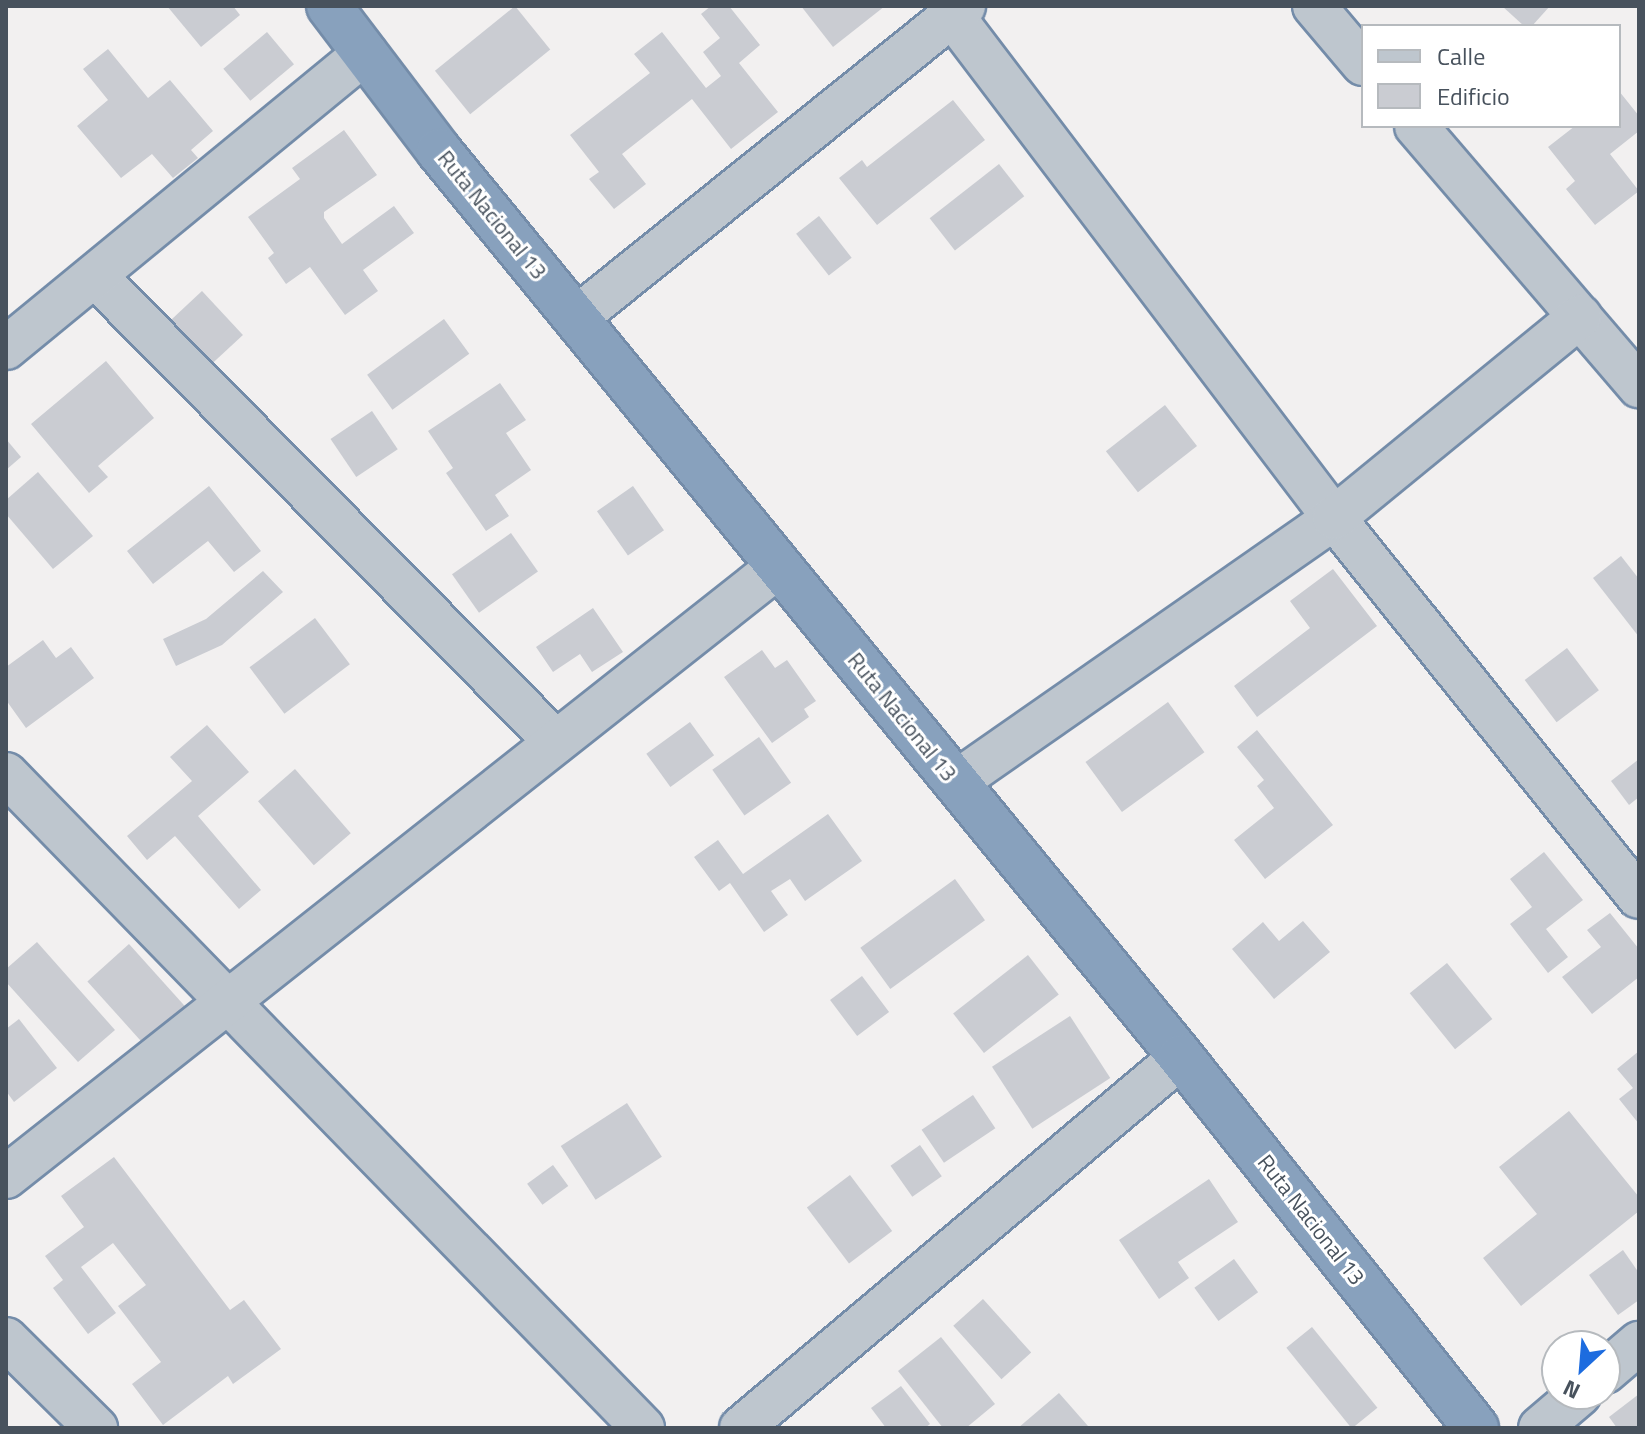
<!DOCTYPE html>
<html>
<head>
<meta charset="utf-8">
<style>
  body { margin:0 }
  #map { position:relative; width:1645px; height:1434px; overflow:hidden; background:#f2f0f0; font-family:"Titillium Web",sans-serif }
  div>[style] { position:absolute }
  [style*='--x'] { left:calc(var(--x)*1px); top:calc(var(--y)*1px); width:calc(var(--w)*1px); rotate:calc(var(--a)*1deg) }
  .building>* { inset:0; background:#caccd2; transform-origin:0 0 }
  .roads { filter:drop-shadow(2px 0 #748ca9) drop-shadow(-2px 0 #748ca9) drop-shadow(0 2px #748ca9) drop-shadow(0 -2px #748ca9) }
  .minor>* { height:42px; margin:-21px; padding:0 21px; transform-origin:21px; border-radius:21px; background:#bec6ce }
  .highway>* { height:44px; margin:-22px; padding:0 22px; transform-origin:22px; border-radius:22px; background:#88a1bd }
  span { translate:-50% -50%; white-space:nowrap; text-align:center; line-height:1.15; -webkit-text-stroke:6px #fff; paint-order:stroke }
  .street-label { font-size:22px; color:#48525d }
  .frame { position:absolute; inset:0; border:8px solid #48525d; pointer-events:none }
  .legend { position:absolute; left:1361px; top:24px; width:260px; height:104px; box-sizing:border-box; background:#fff; border:2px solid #b6babe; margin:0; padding:10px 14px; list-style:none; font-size:24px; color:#48525d }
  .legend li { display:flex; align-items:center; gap:16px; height:40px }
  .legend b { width:40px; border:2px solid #b6babe }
  .north { position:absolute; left:1541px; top:1330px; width:80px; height:80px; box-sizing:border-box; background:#fff; border:2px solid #b6babe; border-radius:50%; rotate:206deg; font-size:22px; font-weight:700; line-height:32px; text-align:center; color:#48525d }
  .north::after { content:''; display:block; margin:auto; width:28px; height:36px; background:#1d6cdf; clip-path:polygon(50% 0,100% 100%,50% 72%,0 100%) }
</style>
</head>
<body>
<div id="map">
  <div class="building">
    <div style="clip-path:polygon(167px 6px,233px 6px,240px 15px,201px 47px)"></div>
    <div style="left:515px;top:6px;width:56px;height:103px;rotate:51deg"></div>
    <div style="clip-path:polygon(711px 6px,729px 6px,760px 45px,739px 63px,778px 112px,731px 149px,692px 99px,622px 154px,646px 184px,614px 209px,589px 179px,599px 172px,570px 135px,650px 73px,634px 54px,662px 32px,706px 88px,721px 76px,703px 52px,720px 38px,701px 14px)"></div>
    <div style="clip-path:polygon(801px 6px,885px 6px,833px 47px)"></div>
    <div style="clip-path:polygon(1502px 6px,1550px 6px,1532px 26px,1524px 26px)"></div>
    <div style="left:267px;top:32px;width:42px;height:57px;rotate:50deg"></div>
    <div style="clip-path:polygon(108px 49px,148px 98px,170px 80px,213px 131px,191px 150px,198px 158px,173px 178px,152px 154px,121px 178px,77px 126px,108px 100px,83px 69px)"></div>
    <div style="clip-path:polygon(1619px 91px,1639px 116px,1639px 131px,1610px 154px,1639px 191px,1595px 225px,1566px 189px,1575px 181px,1548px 147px,1575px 126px,1619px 126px)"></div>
    <div style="clip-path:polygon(953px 100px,985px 140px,877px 225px,839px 178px,862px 160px,867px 167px)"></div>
    <div style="clip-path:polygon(344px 130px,377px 175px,324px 212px,324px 218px,342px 244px,394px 206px,414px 233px,363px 270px,378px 291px,345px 315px,310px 267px,286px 284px,268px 258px,274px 253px,248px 217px,300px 179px,292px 168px)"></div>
    <div style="left:999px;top:164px;width:41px;height:88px;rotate:52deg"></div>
    <div style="left:819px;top:216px;width:53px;height:29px;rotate:52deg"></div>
    <div style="left:202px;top:291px;width:60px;height:45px;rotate:47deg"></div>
    <div style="left:444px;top:319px;width:43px;height:95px;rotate:54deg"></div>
    <div style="clip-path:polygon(106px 361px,154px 418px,98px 466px,108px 477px,89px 493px,31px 424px)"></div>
    <div style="clip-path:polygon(500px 383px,526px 420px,506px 433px,531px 470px,495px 495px,509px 516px,486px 531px,446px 473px,453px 468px,428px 431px)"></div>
    <div style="left:1165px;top:405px;width:52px;height:75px;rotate:52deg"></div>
    <div style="left:372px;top:411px;width:46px;height:50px;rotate:56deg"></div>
    <div style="clip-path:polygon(6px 439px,21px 457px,6px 470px)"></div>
    <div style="clip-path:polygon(38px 472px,93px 536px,53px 569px,6px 514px,6px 500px)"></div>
    <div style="clip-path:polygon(209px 486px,261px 551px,234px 572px,208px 541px,153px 584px,127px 551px)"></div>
    <div style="left:633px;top:486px;width:54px;height:44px;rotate:55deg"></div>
    <div style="left:511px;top:533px;width:47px;height:72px;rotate:55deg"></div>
    <div style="clip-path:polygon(1621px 556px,1639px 579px,1639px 637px,1593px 578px)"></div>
    <div style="clip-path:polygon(1333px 569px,1377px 626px,1257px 717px,1234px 686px,1310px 628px,1290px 601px)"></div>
    <div style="clip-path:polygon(263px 571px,283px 592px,222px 645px,176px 666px,163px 639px,206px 619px)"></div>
    <div style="clip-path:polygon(593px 608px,623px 652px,592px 672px,580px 654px,553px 672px,536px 647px)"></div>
    <div style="left:315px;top:618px;width:58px;height:82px;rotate:53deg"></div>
    <div style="clip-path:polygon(43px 640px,56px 658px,71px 647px,94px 678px,26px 728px,6px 700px,6px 667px)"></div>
    <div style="left:1567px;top:648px;width:53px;height:53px;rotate:53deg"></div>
    <div style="clip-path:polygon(762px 650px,775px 668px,787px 660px,816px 701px,804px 709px,809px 717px,772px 743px,724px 677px)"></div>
    <div style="left:1168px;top:702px;width:62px;height:102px;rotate:54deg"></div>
    <div style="left:690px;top:722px;width:41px;height:54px;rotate:54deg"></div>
    <div style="clip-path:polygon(207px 725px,249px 772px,198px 816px,261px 890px,239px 909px,175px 836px,147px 860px,127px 836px,192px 781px,170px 757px)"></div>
    <div style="clip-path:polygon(1257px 730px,1333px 825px,1265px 879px,1234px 840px,1274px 808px,1257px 786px,1264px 780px,1237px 747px)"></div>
    <div style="left:759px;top:737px;width:56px;height:57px;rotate:55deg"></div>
    <div style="clip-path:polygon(1639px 759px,1639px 797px,1629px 805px,1611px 781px)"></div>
    <div style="left:295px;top:769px;width:85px;height:49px;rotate:49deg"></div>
    <div style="clip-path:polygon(828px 814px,862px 861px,805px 901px,790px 879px,771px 891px,788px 915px,764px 932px,730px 883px,719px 891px,694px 857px,718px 840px,743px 874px)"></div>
    <div style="clip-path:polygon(1544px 852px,1583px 900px,1546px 929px,1568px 957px,1548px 973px,1510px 924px,1532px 907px,1510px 879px)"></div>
    <div style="left:955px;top:879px;width:51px;height:117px;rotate:54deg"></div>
    <div style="clip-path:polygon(1610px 913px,1639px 949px,1639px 977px,1592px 1014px,1562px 977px,1601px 947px,1587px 930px)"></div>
    <div style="clip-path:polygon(1303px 921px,1330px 952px,1274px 999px,1232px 949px,1263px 922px,1279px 941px)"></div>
    <div style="clip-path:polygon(37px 942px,115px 1030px,78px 1062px,6px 982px,6px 969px)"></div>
    <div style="left:129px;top:944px;width:86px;height:56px;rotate:48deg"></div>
    <div style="left:1028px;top:955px;width:50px;height:95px;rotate:52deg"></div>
    <div style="left:1447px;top:963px;width:72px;height:48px;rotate:51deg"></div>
    <div style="left:862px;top:976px;width:45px;height:40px;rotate:53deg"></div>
    <div style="left:1070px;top:1016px;width:74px;height:93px;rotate:57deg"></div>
    <div style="clip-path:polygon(19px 1019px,57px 1068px,14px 1102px,6px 1091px,6px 1029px)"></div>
    <div style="clip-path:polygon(1639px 1051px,1639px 1124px,1619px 1099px,1633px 1088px,1617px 1069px)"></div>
    <div style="left:973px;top:1095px;width:40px;height:62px;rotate:56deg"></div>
    <div style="left:627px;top:1103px;width:64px;height:79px;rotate:57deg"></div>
    <div style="clip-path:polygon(1569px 1111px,1639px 1197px,1639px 1211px,1521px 1306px,1483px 1258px,1537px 1214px,1499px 1167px)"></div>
    <div style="left:920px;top:1145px;width:38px;height:36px;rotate:55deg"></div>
    <div style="clip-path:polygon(114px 1157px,230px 1310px,244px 1300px,281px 1349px,233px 1384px,228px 1376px,163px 1425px,132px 1384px,161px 1362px,118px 1306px,146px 1285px,113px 1243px,81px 1267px,116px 1313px,88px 1334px,53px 1288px,63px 1280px,45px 1256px,84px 1227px,61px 1196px)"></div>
    <div style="left:553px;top:1165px;width:26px;height:32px;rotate:54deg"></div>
    <div style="left:850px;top:1175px;width:70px;height:54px;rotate:53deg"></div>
    <div style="clip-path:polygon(1209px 1179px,1238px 1222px,1178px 1262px,1189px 1278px,1159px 1299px,1119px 1240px)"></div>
    <div style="clip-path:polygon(1623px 1250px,1639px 1273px,1639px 1300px,1618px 1315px,1589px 1275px)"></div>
    <div style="left:1234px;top:1259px;width:41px;height:49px;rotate:54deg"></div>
    <div style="left:983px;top:1299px;width:72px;height:40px;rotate:48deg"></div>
    <div style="left:1312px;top:1327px;width:104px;height:33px;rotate:51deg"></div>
    <div style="clip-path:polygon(941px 1337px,995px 1404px,966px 1428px,943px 1428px,898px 1371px)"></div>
    <div style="clip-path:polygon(901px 1386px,930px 1424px,925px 1428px,886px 1428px,871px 1408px)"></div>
    <div style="clip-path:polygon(1059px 1393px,1088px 1426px,1018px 1428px)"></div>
    <div style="clip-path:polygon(1639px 1394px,1639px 1428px,1617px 1428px,1609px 1417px)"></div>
  </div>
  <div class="roads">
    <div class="minor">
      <div style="--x:1314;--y:6;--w:76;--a:49.8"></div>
      <div style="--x:952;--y:15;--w:632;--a:52.79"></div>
      <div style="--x:1334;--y:518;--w:486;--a:51.2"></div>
      <div style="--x:1416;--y:126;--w:343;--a:49.4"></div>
      <div style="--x:96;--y:277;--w:654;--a:45.31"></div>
      <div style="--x:576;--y:318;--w:498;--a:-38.8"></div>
      <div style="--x:6;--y:348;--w:465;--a:-39.4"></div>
      <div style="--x:6;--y:774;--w:913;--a:45.75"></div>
      <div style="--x:956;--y:782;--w:461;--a:-34.9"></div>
      <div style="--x:1334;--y:518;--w:318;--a:-39.3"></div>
      <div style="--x:6;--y:1177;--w:985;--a:-38.32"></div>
      <div style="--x:6;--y:1339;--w:127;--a:44.7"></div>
      <div style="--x:1605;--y:1372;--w:45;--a:-40.5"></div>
      <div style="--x:741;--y:1428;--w:576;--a:-40.14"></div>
      <div style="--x:1540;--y:1428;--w:52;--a:-40.4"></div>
    </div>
    <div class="highway">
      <div style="--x:329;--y:6;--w:182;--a:52.8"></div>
      <div style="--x:439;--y:151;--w:1171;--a:50.68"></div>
      <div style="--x:1181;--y:1057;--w:474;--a:51.5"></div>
    </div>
  </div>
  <div class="street-label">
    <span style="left:492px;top:215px;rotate:51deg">Ruta Nacional 13</span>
    <span style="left:902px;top:717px;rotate:51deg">Ruta Nacional 13</span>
    <span style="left:1311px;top:1220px;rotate:52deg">Ruta Nacional 13</span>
  </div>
  <div class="frame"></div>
  <ul class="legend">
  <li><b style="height:10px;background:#bec6ce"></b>Calle</li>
  <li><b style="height:22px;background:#caccd2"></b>Edificio</li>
  </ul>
  <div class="north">N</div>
</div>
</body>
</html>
